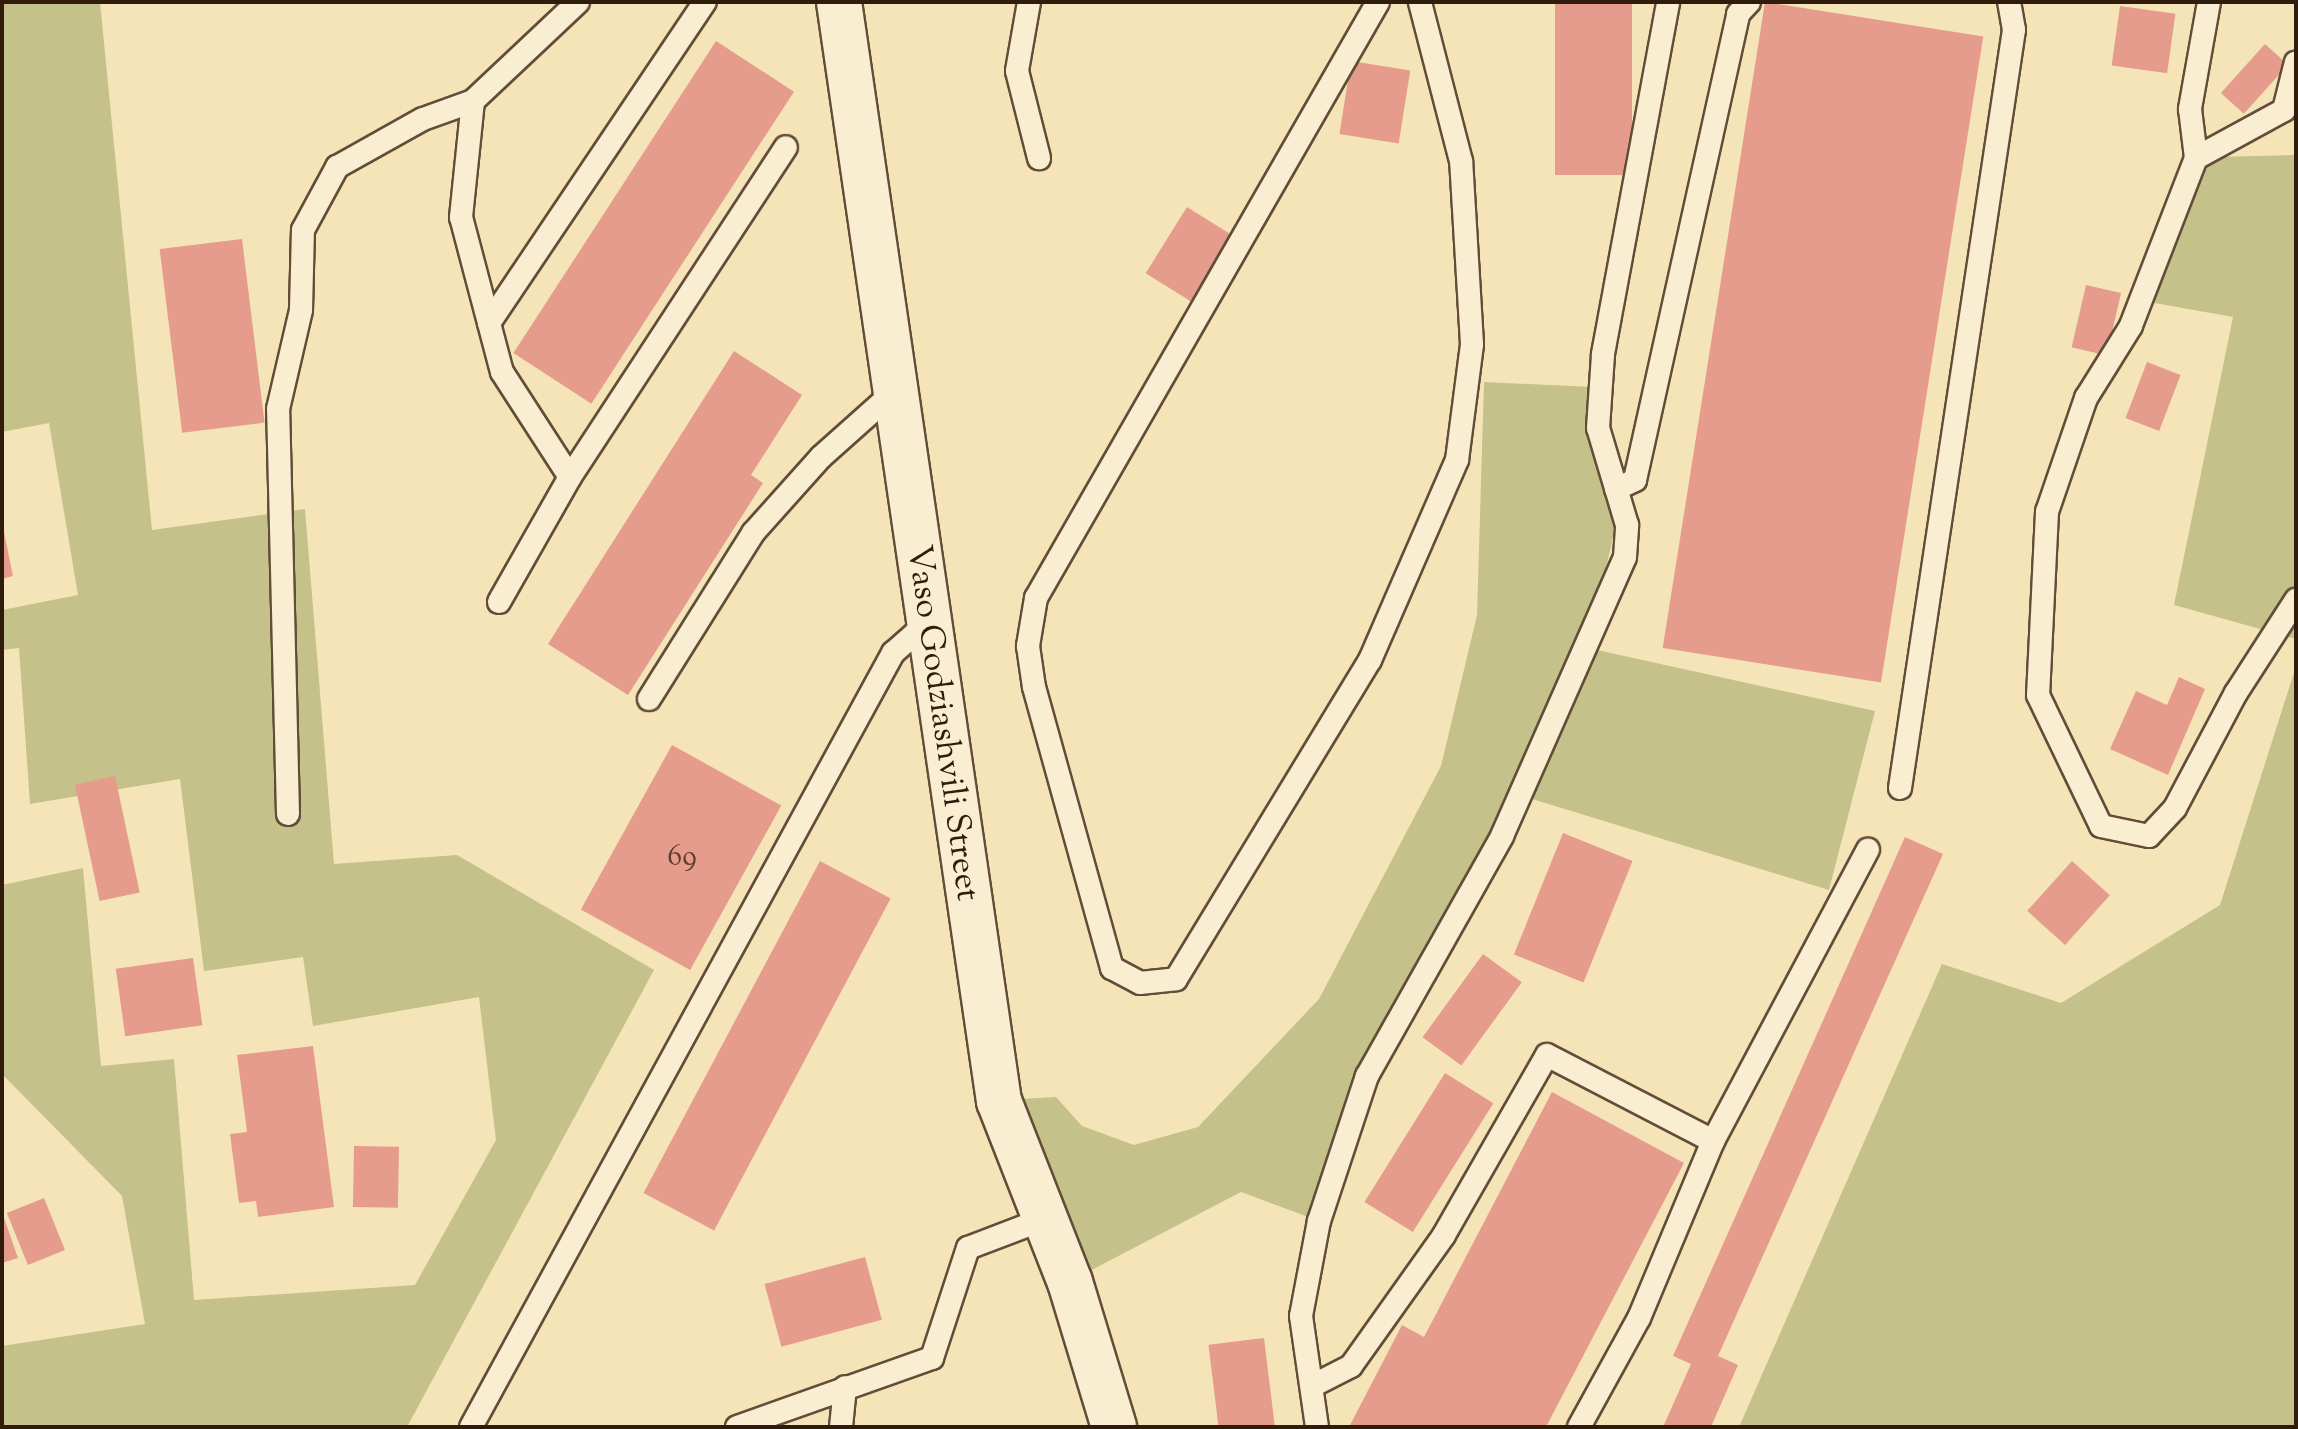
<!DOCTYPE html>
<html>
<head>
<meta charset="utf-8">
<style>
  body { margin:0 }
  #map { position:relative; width:2298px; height:1429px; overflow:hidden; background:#f6e4b9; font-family:"Sorts Mill Goudy",serif }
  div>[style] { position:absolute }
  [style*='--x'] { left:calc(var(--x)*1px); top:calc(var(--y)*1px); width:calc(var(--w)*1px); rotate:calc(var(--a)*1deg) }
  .green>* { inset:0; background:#c4c28a }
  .building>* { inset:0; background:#e59c8c; transform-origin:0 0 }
  .roads { filter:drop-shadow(2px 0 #624d38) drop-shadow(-2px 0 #624d38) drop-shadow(0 2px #624d38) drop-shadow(0 -2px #624d38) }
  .lane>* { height:22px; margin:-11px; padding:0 11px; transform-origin:11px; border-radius:11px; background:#f9edd2 }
  .street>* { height:44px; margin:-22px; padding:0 22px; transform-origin:22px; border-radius:22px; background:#f9edd2 }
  span { translate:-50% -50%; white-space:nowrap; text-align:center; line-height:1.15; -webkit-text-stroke:8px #f9edd2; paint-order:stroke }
  .number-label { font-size:30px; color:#5d3b2d }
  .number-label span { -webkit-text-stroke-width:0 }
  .street-label { font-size:34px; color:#301b0d }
  .frame { position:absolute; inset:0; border:4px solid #301b0d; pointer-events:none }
</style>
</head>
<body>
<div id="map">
  <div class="green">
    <div style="clip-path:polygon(2px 2px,100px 2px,152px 530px,305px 509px,334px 864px,457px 855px,654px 970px,407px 1427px,2px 1427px,2px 1346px,145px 1324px,122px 1196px,2px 1074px,2px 885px,83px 868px,101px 1066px,174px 1059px,194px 1300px,415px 1285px,496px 1140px,479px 997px,313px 1026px,303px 957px,204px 971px,180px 779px,30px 804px,19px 648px,2px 650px,2px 610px,78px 595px,49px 423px,2px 432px)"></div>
    <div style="clip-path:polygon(2296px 155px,2296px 639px,2174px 605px,2233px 317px,2149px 302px,2211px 157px)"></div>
    <div style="clip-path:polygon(1484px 382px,1592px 387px,1619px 511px,1588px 648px,1875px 711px,1829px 890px,1519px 795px,1367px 1076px,1319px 1221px,1241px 1192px,1084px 1274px,1021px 1099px,1056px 1097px,1082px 1126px,1134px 1145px,1198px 1127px,1319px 999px,1441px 766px,1477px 615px)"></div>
    <div style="clip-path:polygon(2296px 666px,2296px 1427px,1739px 1427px,1942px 964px,2061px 1003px,2220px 905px)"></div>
  </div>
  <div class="building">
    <div style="left:1555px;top:2px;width:77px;height:173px"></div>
    <div style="left:1765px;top:2px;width:221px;height:654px;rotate:9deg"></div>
    <div style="left:2120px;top:6px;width:56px;height:60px;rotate:8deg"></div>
    <div style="left:716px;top:41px;width:93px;height:372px;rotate:33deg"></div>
    <div style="left:2265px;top:44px;width:31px;height:66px;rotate:42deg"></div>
    <div style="left:1351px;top:61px;width:60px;height:74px;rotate:9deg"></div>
    <div style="left:1187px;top:207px;width:61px;height:78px;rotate:32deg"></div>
    <div style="left:242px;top:239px;width:185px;height:83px;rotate:83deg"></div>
    <div style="left:2086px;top:285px;width:36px;height:64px;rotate:13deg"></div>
    <div style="clip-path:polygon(734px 351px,802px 395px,751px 475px,763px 483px,628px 695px,548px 644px)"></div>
    <div style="left:2147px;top:362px;width:36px;height:60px;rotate:21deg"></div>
    <div style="clip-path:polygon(3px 527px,13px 576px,2px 579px,2px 528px)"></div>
    <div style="clip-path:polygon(2179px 677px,2205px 689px,2168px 775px,2110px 749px,2136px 691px,2167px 705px)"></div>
    <div style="left:672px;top:745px;width:125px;height:188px;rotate:29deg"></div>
    <div style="left:115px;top:776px;width:119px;height:41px;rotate:78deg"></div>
    <div style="left:1563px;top:833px;width:75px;height:131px;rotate:22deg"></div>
    <div style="clip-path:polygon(1905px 837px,1943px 854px,1718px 1356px,1738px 1365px,1711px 1427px,1663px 1427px,1691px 1364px,1673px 1356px)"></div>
    <div style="left:820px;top:861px;width:80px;height:376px;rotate:28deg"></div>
    <div style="left:2072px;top:861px;width:51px;height:67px;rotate:42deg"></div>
    <div style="left:1483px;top:954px;width:48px;height:103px;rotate:36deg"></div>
    <div style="left:193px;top:958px;width:68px;height:78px;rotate:82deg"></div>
    <div style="clip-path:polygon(313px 1046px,334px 1207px,258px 1217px,256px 1201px,239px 1203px,230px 1134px,247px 1132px,237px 1055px)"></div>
    <div style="left:1445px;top:1073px;width:57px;height:152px;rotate:32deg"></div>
    <div style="clip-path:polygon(1552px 1092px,1684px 1163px,1546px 1427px,1349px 1427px,1402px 1325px,1424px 1337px)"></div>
    <div style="left:354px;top:1146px;width:45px;height:61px;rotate:1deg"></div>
    <div style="left:44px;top:1198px;width:56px;height:40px;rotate:68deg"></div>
    <div style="clip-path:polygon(2px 1212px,18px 1258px,2px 1263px)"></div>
    <div style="left:865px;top:1257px;width:65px;height:104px;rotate:75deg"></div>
    <div style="left:1264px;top:1338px;width:90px;height:56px;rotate:83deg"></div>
  </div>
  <div class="roads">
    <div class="lane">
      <div style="--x:1029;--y:2;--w:70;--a:99.9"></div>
      <div style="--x:1017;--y:71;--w:90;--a:75.8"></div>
      <div style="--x:1378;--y:2;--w:687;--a:119.85"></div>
      <div style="--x:1036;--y:598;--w:49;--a:99.5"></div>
      <div style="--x:1028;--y:646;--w:41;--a:81.7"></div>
      <div style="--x:1034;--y:687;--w:292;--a:74.5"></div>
      <div style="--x:1112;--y:968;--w:32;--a:28"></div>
      <div style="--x:1140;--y:983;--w:36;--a:-6"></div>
      <div style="--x:1176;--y:979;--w:373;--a:-58.7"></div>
      <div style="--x:1370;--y:660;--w:218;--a:-66.5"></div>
      <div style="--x:1457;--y:460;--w:117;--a:-82.6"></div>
      <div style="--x:1472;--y:344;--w:183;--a:-93.4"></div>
      <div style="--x:1461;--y:161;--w:164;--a:-104.5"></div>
      <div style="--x:2209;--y:2;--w:109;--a:100.1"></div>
      <div style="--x:2190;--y:109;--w:49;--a:83"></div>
      <div style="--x:2196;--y:158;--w:180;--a:111.2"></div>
      <div style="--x:2131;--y:326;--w:85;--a:122"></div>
      <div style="--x:2086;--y:398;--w:120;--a:108.9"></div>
      <div style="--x:2047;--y:512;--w:183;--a:92.8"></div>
      <div style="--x:2038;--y:695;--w:145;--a:64.3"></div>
      <div style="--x:2101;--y:826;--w:49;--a:11.8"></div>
      <div style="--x:2149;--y:836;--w:38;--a:-47"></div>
      <div style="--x:2175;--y:808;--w:130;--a:-62.1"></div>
      <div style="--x:2236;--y:693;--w:111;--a:-57.2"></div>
      <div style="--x:473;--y:101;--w:117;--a:95.9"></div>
      <div style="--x:461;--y:217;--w:160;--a:75.2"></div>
      <div style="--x:502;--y:372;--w:125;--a:57.1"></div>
      <div style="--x:2196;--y:158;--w:100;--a:-28.6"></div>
      <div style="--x:2284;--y:110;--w:49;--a:-76"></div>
      <div style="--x:489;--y:323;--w:387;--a:-56.1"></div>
      <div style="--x:1616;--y:489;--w:21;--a:-25"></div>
      <div style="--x:1635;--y:480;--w:477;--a:-77.5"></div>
      <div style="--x:1738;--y:14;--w:16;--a:-47"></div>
      <div style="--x:499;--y:602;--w:144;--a:-60.4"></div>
      <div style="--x:570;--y:477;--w:394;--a:-56.8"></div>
      <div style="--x:649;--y:699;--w:196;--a:-57.9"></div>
      <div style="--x:753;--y:533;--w:102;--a:-48.2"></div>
      <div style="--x:821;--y:457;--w:98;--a:-41.7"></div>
      <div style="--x:1900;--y:788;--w:767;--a:-81.45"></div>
      <div style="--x:2014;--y:30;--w:28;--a:-100"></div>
      <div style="--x:288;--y:814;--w:405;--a:-91.4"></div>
      <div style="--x:278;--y:409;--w:102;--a:-76.9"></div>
      <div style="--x:301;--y:310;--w:80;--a:-88.6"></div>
      <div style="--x:303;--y:230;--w:72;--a:-61.6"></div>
      <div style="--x:337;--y:167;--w:98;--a:-29.2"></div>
      <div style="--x:423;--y:119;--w:53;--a:-19.8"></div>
      <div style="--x:473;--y:101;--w:144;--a:-43.3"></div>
      <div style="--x:1312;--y:1386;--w:44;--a:-27.1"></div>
      <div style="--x:1351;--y:1366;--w:161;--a:-54.6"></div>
      <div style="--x:1444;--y:1235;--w:207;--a:-60.2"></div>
      <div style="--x:1547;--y:1055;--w:187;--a:27.4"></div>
      <div style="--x:471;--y:1427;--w:882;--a:-61.4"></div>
      <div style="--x:893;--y:653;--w:45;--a:-41.4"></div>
      <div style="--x:737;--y:1427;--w:207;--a:-19.5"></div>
      <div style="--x:932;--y:1358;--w:116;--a:-71.9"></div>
      <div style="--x:968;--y:1248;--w:81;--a:-20.9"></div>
      <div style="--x:841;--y:1427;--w:40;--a:-84.3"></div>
      <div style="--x:1317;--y:1427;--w:112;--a:-98.2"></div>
      <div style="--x:1301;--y:1316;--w:97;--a:-79.3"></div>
      <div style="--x:1319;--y:1221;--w:153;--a:-71.7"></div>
      <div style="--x:1367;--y:1076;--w:275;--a:-60.6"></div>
      <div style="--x:1502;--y:836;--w:305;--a:-66.2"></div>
      <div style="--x:1625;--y:557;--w:32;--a:-86"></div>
      <div style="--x:1627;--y:525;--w:101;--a:-106.6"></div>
      <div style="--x:1598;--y:428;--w:74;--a:-86.1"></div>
      <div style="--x:1603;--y:354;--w:358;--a:-79.5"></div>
      <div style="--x:1579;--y:1427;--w:124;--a:-61.2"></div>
      <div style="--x:1639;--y:1318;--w:192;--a:-67.3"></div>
      <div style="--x:1713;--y:1141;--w:330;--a:-62"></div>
    </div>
    <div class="street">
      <div style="--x:839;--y:2;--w:1111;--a:81.72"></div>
      <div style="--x:999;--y:1101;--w:194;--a:68.6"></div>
      <div style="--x:1070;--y:1282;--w:152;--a:73.1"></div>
    </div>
  </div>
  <div class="number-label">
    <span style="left:682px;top:858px">69</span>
  </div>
  <div class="street-label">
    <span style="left:942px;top:723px;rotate:82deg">Vaso Godziashvili Street</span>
  </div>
  <div class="frame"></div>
</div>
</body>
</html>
